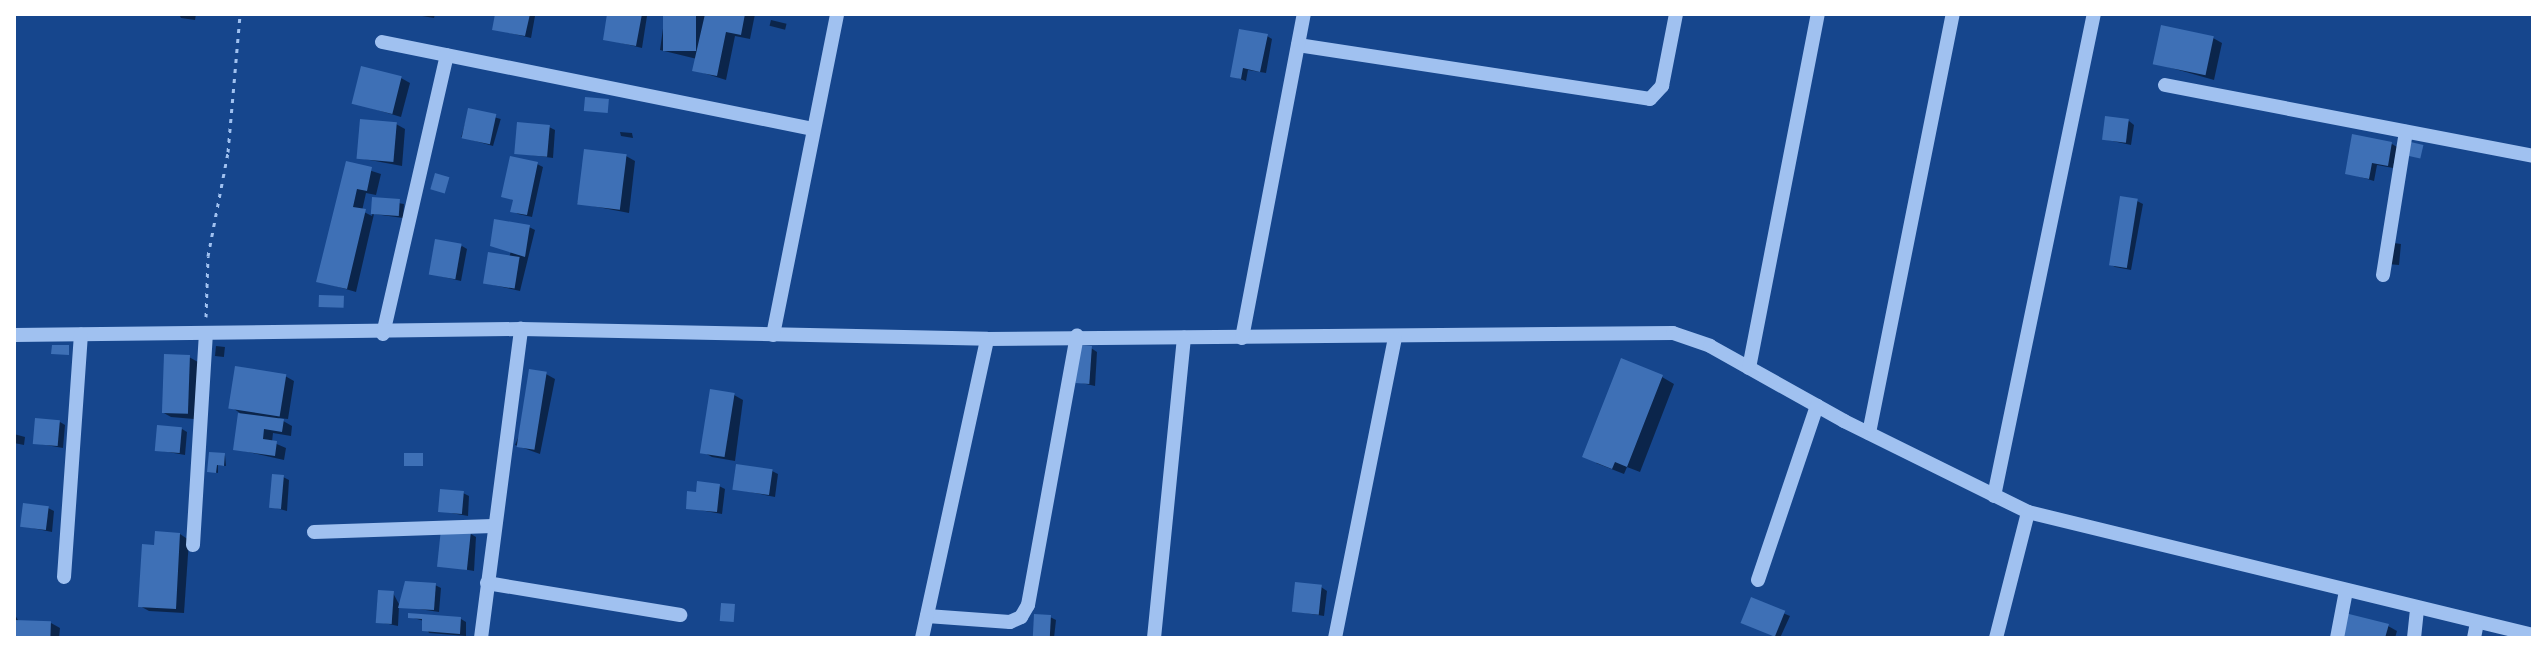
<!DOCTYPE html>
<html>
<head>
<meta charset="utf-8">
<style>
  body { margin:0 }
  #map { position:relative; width:2547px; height:652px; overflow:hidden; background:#16468d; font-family:"Public Sans",sans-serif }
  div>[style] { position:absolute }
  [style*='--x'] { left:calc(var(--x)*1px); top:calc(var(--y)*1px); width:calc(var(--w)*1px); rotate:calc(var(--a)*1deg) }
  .shadow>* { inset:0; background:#0007; transform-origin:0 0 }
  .building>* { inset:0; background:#3e70b6; transform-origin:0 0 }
  .path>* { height:3px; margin-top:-1.5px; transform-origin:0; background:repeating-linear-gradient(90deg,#a0c1f0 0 4px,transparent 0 10px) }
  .minor>* { height:14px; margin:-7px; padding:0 7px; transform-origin:7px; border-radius:7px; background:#a0c1f0 }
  span { translate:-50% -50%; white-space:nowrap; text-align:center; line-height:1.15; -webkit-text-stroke:7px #16468d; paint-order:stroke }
  .frame { position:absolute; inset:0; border:16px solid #fff; pointer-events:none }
</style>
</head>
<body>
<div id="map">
  <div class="shadow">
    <div style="clip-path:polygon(179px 14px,196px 14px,195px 20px,181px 18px)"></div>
    <div style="clip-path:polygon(410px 14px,435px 14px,434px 18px)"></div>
    <div style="clip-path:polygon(497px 14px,535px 16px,531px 38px,494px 29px)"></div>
    <div style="clip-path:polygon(596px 14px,647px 16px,642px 48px,605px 39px,609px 16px)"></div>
    <div style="clip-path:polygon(665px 14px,755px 14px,750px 39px,735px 36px,726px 80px,694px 70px,697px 59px,660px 50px)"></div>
    <div style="left:771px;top:20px;width:16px;height:6px;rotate:14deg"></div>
    <div style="clip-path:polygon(1267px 36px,1272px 39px,1266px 73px,1248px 70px,1246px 81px,1232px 76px)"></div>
    <div style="clip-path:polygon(2213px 38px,2222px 43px,2214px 80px,2154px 63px)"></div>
    <div style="clip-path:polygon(401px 78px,410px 83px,401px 117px,354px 103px)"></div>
    <div style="left:469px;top:110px;width:33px;height:28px;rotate:16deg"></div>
    <div style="clip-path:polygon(2129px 121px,2134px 125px,2131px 145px,2103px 139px)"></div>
    <div style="clip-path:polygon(396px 124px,405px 129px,402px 166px,359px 158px)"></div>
    <div style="clip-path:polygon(549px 127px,555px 130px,553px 158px,517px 153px)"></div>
    <div style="clip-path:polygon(620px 132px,632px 133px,633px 138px,621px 136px)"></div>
    <div style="clip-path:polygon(2392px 144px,2397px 147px,2393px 168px,2377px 165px,2374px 181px,2347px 173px)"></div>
    <div style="clip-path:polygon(626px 156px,635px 161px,629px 213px,577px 203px)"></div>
    <div style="clip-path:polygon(347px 163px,381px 174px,376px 195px,366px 193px,362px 211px,372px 216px,374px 199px,404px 204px,403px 218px,374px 214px,356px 292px,318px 281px)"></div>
    <div style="clip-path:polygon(537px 164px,543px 167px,532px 217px,518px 214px,513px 211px,515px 201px,504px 196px)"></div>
    <div style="clip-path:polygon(2137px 201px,2143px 204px,2131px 270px,2115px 267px,2110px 264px)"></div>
    <div style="clip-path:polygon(529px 227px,535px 230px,520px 291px,485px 283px,509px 258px,511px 251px,492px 245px)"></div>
    <div style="clip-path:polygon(2387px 242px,2401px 244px,2399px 265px,2387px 264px)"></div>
    <div style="clip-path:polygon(462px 246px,467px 249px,461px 281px,431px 274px)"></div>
    <div style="left:216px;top:346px;width:9px;height:10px;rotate:6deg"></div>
    <div style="clip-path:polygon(1091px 348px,1097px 352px,1095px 386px,1077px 382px)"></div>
    <div style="clip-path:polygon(189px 357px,198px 362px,194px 419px,171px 417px,162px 412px)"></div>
    <div style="clip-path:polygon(546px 374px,555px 379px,540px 454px,515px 445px)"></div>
    <div style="clip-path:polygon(285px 376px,294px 381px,288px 419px,278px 418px,292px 426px,291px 436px,273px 433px,272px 442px,286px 448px,284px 460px,235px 449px,240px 413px,231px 407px)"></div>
    <div style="clip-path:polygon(1662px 377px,1674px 384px,1640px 472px,1627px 467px,1624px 474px,1596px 463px)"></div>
    <div style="clip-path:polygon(734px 395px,743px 400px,735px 461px,712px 457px,703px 452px)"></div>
    <div style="clip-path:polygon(60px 422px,65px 425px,63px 448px,35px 443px)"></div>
    <div style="clip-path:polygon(182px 429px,187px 432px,185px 455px,157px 450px)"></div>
    <div style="clip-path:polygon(14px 434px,25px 437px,24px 445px,14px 443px)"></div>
    <div style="clip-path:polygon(225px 455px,226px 466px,218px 465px,218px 473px,209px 471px)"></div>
    <div style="clip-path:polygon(772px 471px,778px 474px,775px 497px,735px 489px)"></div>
    <div style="clip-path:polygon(283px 477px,289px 480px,287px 511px,272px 507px)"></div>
    <div style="clip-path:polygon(719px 486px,725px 489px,722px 514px,688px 508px)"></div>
    <div style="clip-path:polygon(463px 493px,469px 496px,468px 516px,440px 511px)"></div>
    <div style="clip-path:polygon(48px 508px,54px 511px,52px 532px,22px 526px)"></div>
    <div style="clip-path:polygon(180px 534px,189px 540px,184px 613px,149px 611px,140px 606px)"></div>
    <div style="clip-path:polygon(471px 534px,476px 537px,474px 571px,440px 565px)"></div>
    <div style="clip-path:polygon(435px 585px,441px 588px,439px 612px,399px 606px,398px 626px,379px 622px,393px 593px,400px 606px)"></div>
    <div style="clip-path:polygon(1321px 587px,1327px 591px,1324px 616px,1293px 611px)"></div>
    <div style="clip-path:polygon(1752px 600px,1790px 616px,1780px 638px,1748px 625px)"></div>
    <div style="clip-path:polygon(14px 613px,19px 622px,51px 623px,60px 628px,59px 638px,14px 638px)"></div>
    <div style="clip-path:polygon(410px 617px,461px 619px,466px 622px,466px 636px,429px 633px,424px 621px)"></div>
    <div style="clip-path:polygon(1050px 617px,1056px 620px,1054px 638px,1034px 638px)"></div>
    <div style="clip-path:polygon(2388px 626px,2397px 631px,2395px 638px,2341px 638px)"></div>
  </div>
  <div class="building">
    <div style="clip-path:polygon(495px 14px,530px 14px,525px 36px,492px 30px)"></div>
    <div style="clip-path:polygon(607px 14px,642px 14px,636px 46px,603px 40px)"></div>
    <div style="left:663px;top:14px;width:33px;height:37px"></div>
    <div style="clip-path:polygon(705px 14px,745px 14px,741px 35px,726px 32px,717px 76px,692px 71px)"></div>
    <div style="left:2161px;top:25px;width:54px;height:40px;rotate:12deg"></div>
    <div style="clip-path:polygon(1239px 29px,1268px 34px,1260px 72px,1243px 68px,1241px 79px,1230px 77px)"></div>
    <div style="left:361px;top:66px;width:42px;height:39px;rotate:14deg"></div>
    <div style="left:585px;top:97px;width:24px;height:14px;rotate:5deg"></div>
    <div style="left:468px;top:108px;width:29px;height:31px;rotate:12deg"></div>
    <div style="left:2105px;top:116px;width:24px;height:24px;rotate:7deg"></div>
    <div style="left:360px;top:119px;width:37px;height:40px;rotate:5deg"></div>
    <div style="left:517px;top:122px;width:33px;height:32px;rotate:5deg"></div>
    <div style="clip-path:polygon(2352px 134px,2392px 142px,2388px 166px,2372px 163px,2369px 179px,2345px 174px)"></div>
    <div style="left:2402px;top:140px;width:22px;height:14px;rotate:13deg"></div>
    <div style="left:584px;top:149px;width:43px;height:56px;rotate:7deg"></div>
    <div style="clip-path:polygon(510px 156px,538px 162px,527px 215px,510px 212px,513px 200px,501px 197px)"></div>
    <div style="clip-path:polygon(346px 161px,372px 167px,367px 191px,357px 189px,353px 207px,366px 209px,347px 289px,316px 282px)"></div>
    <div style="left:435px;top:173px;width:15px;height:17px;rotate:16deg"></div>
    <div style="left:2120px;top:196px;width:18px;height:70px;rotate:9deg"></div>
    <div style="left:372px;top:197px;width:28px;height:17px;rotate:4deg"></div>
    <div style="clip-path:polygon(494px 219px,530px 225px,525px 257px,490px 246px)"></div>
    <div style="left:435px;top:239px;width:27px;height:36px;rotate:10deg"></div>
    <div style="left:488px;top:252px;width:32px;height:32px;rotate:9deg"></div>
    <div style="left:319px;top:295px;width:25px;height:12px;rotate:2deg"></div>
    <div style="clip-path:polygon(52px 345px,69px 345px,69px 355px,51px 354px)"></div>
    <div style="left:1078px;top:345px;width:14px;height:38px;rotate:4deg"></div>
    <div style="left:164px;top:354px;width:26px;height:59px;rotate:2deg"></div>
    <div style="clip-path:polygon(1621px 358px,1663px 375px,1627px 467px,1615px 462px,1612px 469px,1582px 457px)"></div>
    <div style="left:235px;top:366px;width:52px;height:43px;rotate:9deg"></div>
    <div style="left:529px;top:369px;width:18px;height:79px;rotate:9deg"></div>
    <div style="left:710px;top:389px;width:25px;height:65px;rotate:9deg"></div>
    <div style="clip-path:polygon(238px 413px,284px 419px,282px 432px,264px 429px,263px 439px,277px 441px,275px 456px,233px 450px)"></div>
    <div style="left:35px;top:418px;width:25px;height:26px;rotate:5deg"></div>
    <div style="left:157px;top:425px;width:25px;height:26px;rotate:5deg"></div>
    <div style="clip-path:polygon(209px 452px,225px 453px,224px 466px,217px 465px,216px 473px,207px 472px)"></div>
    <div style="left:404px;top:453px;width:19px;height:13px"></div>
    <div style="left:736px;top:464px;width:37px;height:26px;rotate:8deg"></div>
    <div style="left:272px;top:474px;width:12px;height:34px;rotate:5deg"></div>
    <div style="clip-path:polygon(697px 481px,720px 484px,717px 512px,686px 509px,687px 491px,696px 492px)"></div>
    <div style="left:440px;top:489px;width:24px;height:23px;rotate:5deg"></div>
    <div style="left:23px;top:503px;width:26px;height:24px;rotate:7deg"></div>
    <div style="left:441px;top:529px;width:30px;height:38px;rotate:6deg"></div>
    <div style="clip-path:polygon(155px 531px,180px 533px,176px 609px,138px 607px,142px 544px,154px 545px)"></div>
    <div style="clip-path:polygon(405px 581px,436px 583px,434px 610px,398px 608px)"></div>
    <div style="left:1295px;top:582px;width:27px;height:30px;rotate:6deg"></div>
    <div style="left:378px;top:590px;width:16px;height:33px;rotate:4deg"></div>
    <div style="left:1751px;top:597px;width:37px;height:28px;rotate:22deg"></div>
    <div style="left:721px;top:603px;width:14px;height:18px;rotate:4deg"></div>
    <div style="clip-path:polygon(408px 613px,461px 617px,460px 634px,422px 631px,422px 619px,408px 618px)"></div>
    <div style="clip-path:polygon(2345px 613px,2389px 624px,2385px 638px,2339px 638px)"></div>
    <div style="left:1034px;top:614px;width:17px;height:24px;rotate:3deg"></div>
    <div style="left:14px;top:620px;width:37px;height:18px;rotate:2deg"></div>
  </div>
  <div class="path">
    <div style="--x:206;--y:317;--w:61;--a:-88.1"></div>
    <div style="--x:208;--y:256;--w:106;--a:-79.1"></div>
    <div style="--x:228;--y:152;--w:139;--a:-85"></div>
  </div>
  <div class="minor">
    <div style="--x:382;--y:42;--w:439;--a:11.4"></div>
    <div style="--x:1298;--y:45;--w:356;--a:8.7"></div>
    <div style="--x:1650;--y:99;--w:18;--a:-47"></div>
    <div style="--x:1662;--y:86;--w:73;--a:-79"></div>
    <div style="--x:2165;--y:85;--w:375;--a:10.9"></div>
    <div style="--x:2383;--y:275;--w:145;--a:-80.9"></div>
    <div style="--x:383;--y:334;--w:286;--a:-77.1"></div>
    <div style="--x:14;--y:335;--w:507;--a:-0.68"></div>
    <div style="--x:521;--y:329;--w:466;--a:1.2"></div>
    <div style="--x:987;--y:339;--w:686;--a:-0.5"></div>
    <div style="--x:1673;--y:333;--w:39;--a:19"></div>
    <div style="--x:1710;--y:346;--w:154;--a:29.2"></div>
    <div style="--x:1844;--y:421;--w:205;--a:26.3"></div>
    <div style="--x:2028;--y:512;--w:520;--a:13.69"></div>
    <div style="--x:773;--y:335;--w:327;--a:-78.7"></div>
    <div style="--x:1242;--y:338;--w:330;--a:-79.2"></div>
    <div style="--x:1749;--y:368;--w:361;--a:-79"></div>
    <div style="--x:1869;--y:433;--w:427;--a:-78.7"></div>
    <div style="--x:1994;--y:496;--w:492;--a:-78.3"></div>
    <div style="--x:314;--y:532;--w:179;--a:-1.9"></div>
    <div style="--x:193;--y:545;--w:212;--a:-86.5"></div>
    <div style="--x:64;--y:577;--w:243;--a:-86"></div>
    <div style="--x:1758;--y:580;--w:184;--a:-71.3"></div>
    <div style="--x:487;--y:583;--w:196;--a:9.4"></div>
    <div style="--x:927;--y:616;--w:83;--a:4.1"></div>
    <div style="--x:1010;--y:622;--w:12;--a:-24"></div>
    <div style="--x:1021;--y:617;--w:14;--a:-60"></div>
    <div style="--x:1028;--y:605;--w:274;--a:-79.7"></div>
    <div style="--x:481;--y:638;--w:312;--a:-82.6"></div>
    <div style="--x:922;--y:638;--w:306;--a:-77.7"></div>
    <div style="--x:1154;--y:638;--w:302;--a:-84.3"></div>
    <div style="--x:1335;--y:638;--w:305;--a:-78.7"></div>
    <div style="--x:1996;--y:638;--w:130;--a:-75.7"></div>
    <div style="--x:2337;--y:638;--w:48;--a:-79.2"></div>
    <div style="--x:2414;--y:638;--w:29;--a:-84"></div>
    <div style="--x:2474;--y:638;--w:16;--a:-79"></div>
  </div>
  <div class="frame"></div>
</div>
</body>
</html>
